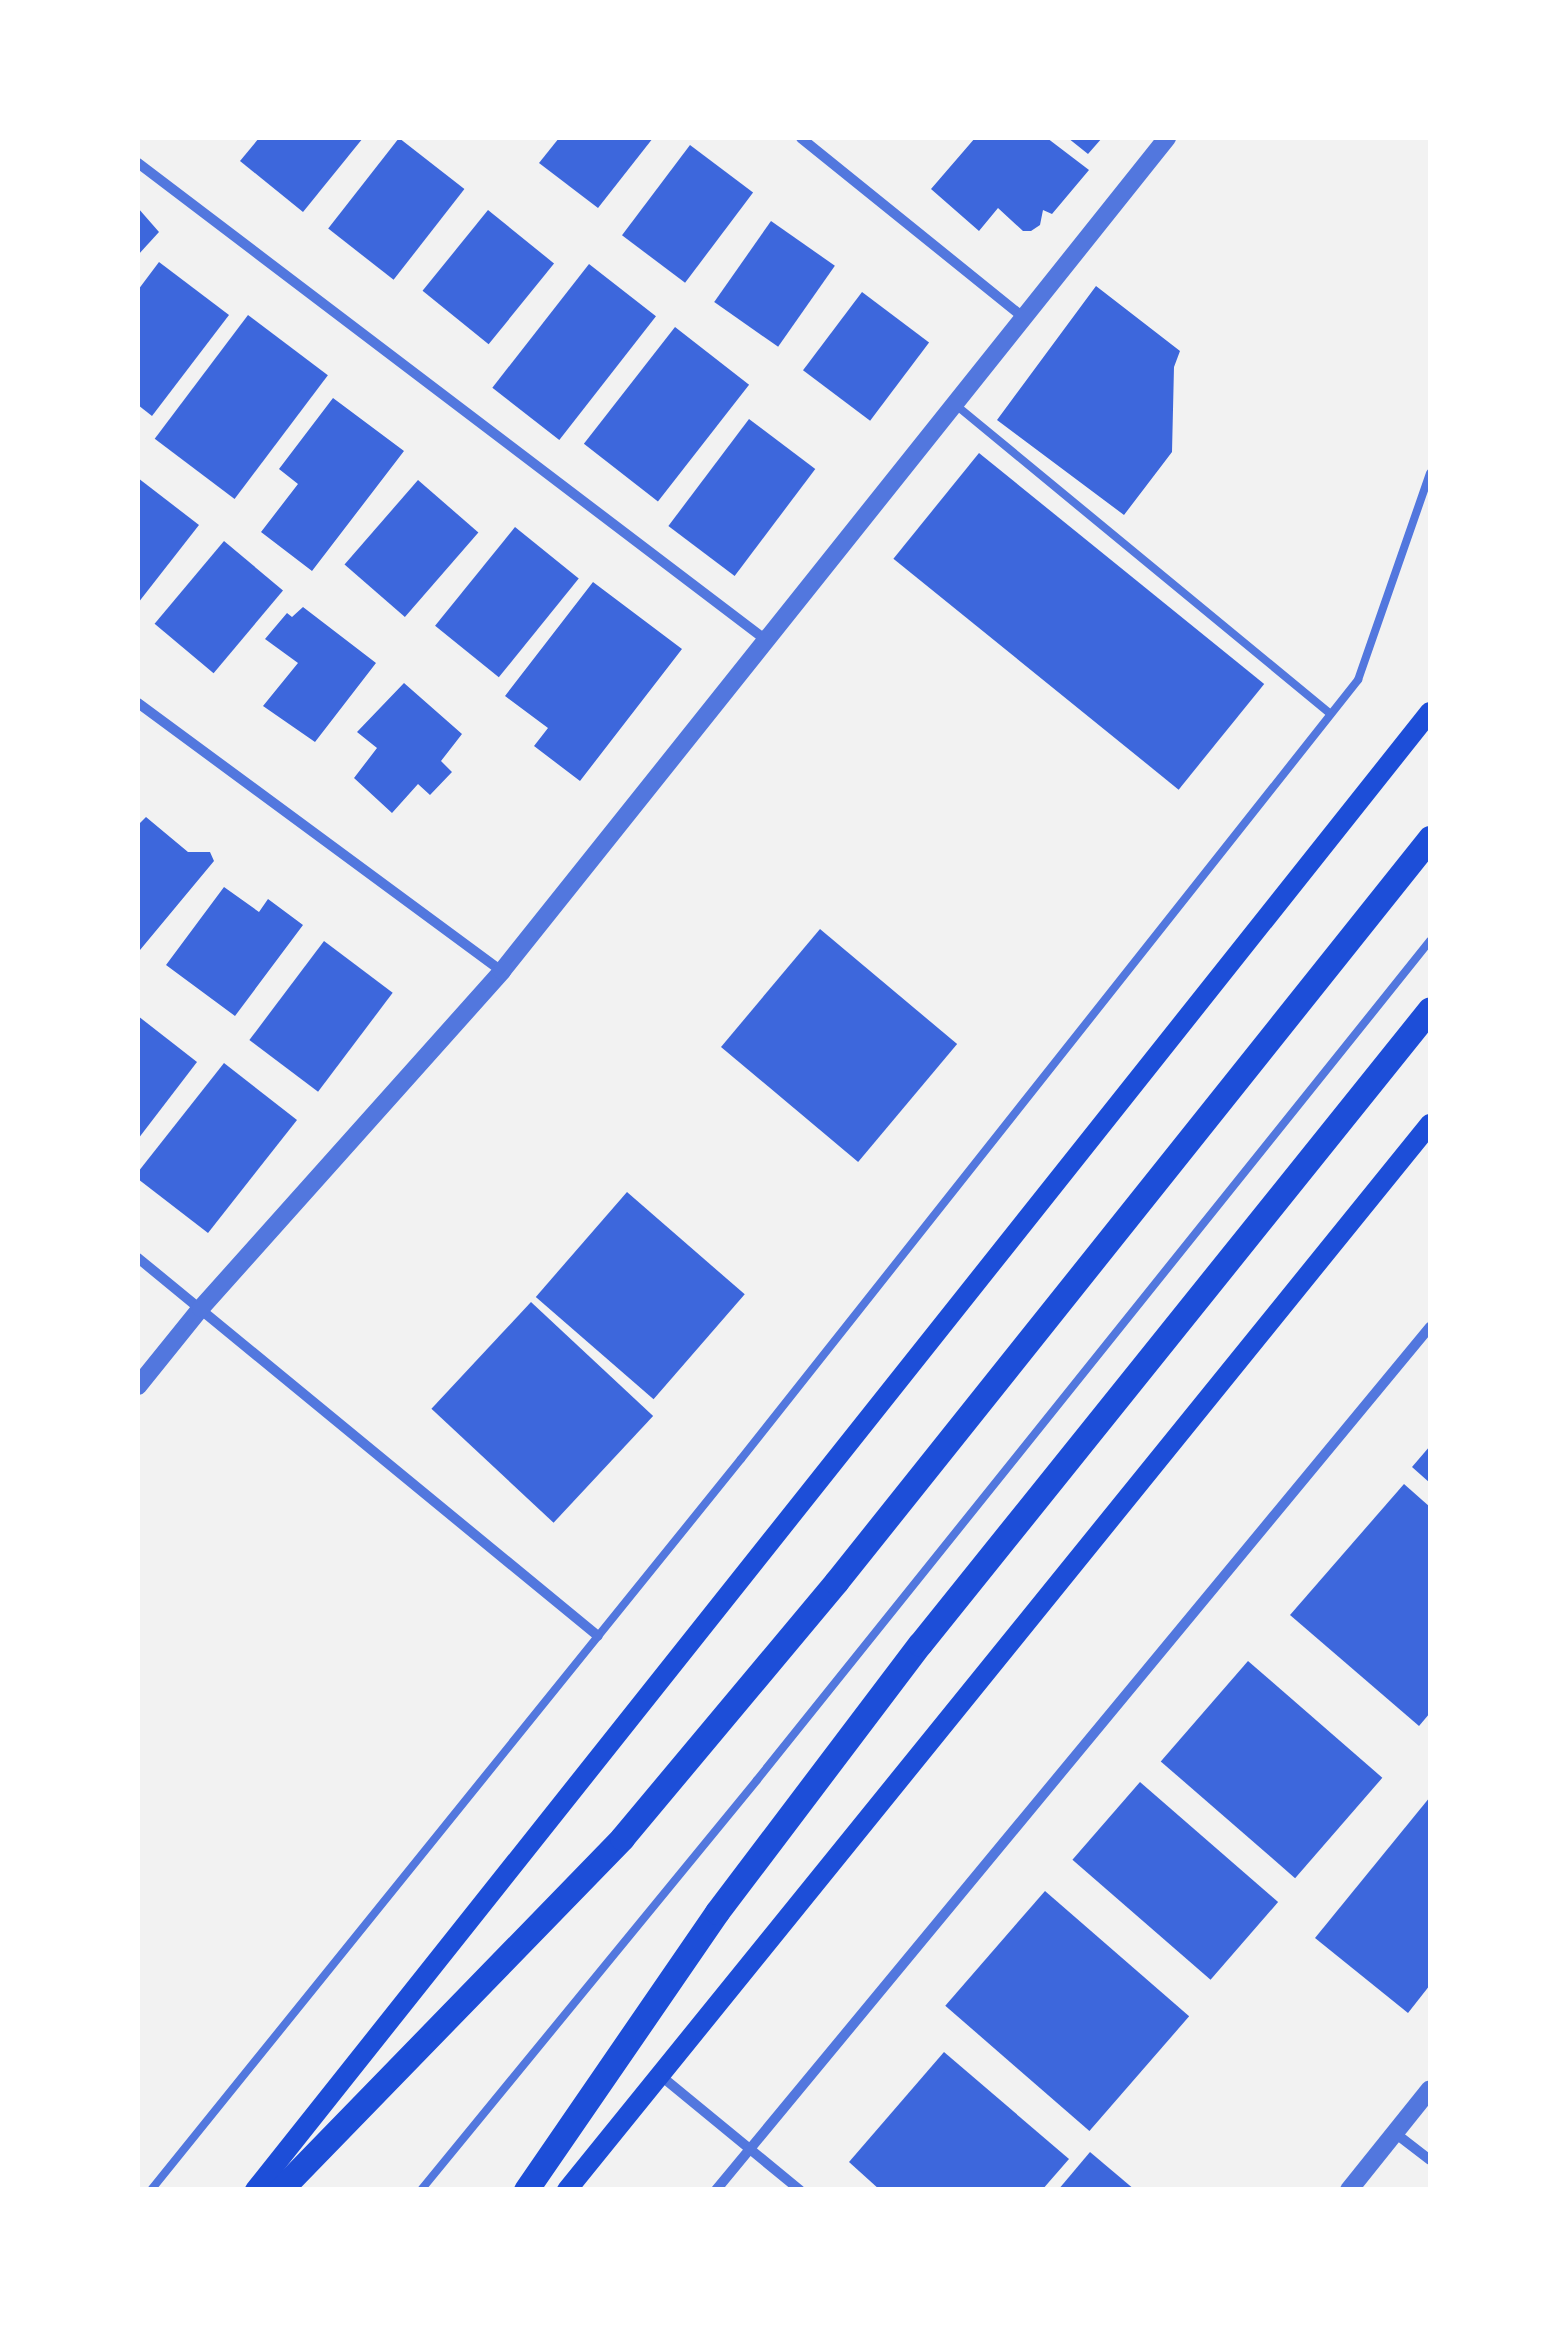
<!DOCTYPE html>
<html>
<head>
<meta charset="utf-8">
<style>
  body { margin:0 }
  #map { position:relative; width:1568px; height:2327px; overflow:hidden; background:#f2f2f2; font-family:Barlow,sans-serif }
  div>[style] { position:absolute }
  [style*='--x'] { left:calc(var(--x)*1px); top:calc(var(--y)*1px); width:calc(var(--w)*1px); rotate:calc(var(--a)*1deg) }
  .building>* { inset:0; background:#3d67dc; transform-origin:0 0 }
  .service>* { height:8px; margin:-4px; padding:0 4px; transform-origin:4px; border-radius:4px; background:#5277de }
  .minor>* { height:10px; margin:-5px; padding:0 5px; transform-origin:5px; border-radius:5px; background:#5277de }
  .tertiary>* { height:18px; margin:-9px; padding:0 9px; transform-origin:9px; border-radius:9px; background:#5277de }
  .secondary>* { height:20px; margin:-10px; padding:0 10px; transform-origin:10px; border-radius:10px; background:#1d4ed8 }
  .primary>* { height:25px; margin:-12.5px; padding:0 12.5px; transform-origin:12.5px; border-radius:12.5px; background:#1d4ed8 }
  span { translate:-50% -50%; white-space:nowrap; text-align:center; line-height:1.15; -webkit-text-stroke:8px #fff; paint-order:stroke }
  .frame { position:absolute; inset:0; border:140px solid #fff; pointer-events:none }
</style>
</head>
<body>
<div id="map">
  <div class="building">
    <div style="clip-path:polygon(259px 138px,363px 138px,303px 212px,240px 161px)"></div>
    <div style="left:399px;top:138px;width:83px;height:115px;rotate:38deg"></div>
    <div style="clip-path:polygon(559px 138px,653px 138px,598px 208px,539px 163px)"></div>
    <div style="clip-path:polygon(975px 138px,1047px 138px,1089px 170px,1052px 214px,1043px 210px,1040px 225px,1031px 231px,1023px 231px,998px 208px,979px 231px,931px 189px)"></div>
    <div style="clip-path:polygon(1068px 138px,1102px 138px,1088px 154px)"></div>
    <div style="left:690px;top:145px;width:79px;height:113px;rotate:37deg"></div>
    <div style="clip-path:polygon(138px 208px,159px 232px,138px 255px)"></div>
    <div style="left:488px;top:210px;width:85px;height:104px;rotate:39deg"></div>
    <div style="left:771px;top:221px;width:78px;height:99px;rotate:35deg"></div>
    <div style="clip-path:polygon(159px 262px,229px 315px,152px 416px,138px 405px,138px 290px)"></div>
    <div style="left:589px;top:264px;width:85px;height:157px;rotate:38deg"></div>
    <div style="clip-path:polygon(1096px 286px,1180px 351px,1174px 367px,1172px 452px,1124px 515px,997px 420px)"></div>
    <div style="left:862px;top:292px;width:84px;height:98px;rotate:37deg"></div>
    <div style="left:248px;top:315px;width:100px;height:155px;rotate:37deg"></div>
    <div style="left:675px;top:327px;width:94px;height:148px;rotate:38deg"></div>
    <div style="clip-path:polygon(333px 398px,404px 451px,312px 571px,261px 532px,298px 484px,279px 469px)"></div>
    <div style="left:749px;top:419px;width:83px;height:134px;rotate:37deg"></div>
    <div style="left:979px;top:453px;width:367px;height:136px;rotate:39deg"></div>
    <div style="clip-path:polygon(138px 478px,199px 525px,138px 603px)"></div>
    <div style="left:418px;top:480px;width:80px;height:112px;rotate:41deg"></div>
    <div style="left:515px;top:527px;width:82px;height:127px;rotate:39deg"></div>
    <div style="left:224px;top:541px;width:77px;height:108px;rotate:40deg"></div>
    <div style="clip-path:polygon(593px 582px,682px 649px,580px 781px,534px 746px,548px 728px,505px 696px)"></div>
    <div style="clip-path:polygon(303px 607px,376px 663px,315px 742px,263px 706px,298px 663px,265px 639px,287px 613px,292px 617px)"></div>
    <div style="clip-path:polygon(404px 683px,462px 734px,441px 761px,452px 772px,430px 795px,418px 784px,392px 813px,354px 778px,377px 748px,357px 732px)"></div>
    <div style="clip-path:polygon(146px 817px,188px 852px,210px 852px,214px 861px,140px 950px,138px 825px)"></div>
    <div style="clip-path:polygon(224px 887px,259px 912px,268px 899px,303px 925px,235px 1016px,166px 965px)"></div>
    <div style="left:820px;top:929px;width:179px;height:154px;rotate:40deg"></div>
    <div style="left:324px;top:941px;width:86px;height:124px;rotate:37deg"></div>
    <div style="clip-path:polygon(138px 1016px,197px 1062px,138px 1139px)"></div>
    <div style="clip-path:polygon(224px 1063px,297px 1120px,208px 1233px,138px 1179px,138px 1172px)"></div>
    <div style="left:627px;top:1192px;width:156px;height:139px;rotate:41deg"></div>
    <div style="left:531px;top:1302px;width:167px;height:146px;rotate:43deg"></div>
    <div style="clip-path:polygon(1430px 1446px,1430px 1483px,1412px 1467px)"></div>
    <div style="clip-path:polygon(1404px 1484px,1430px 1507px,1430px 1713px,1419px 1726px,1290px 1615px)"></div>
    <div style="left:1248px;top:1661px;width:178px;height:133px;rotate:41deg"></div>
    <div style="left:1140px;top:1782px;width:183px;height:103px;rotate:41deg"></div>
    <div style="clip-path:polygon(1430px 1797px,1430px 1985px,1408px 2013px,1315px 1938px)"></div>
    <div style="left:1045px;top:1891px;width:191px;height:152px;rotate:41deg"></div>
    <div style="clip-path:polygon(944px 2052px,1069px 2159px,1042px 2190px,880px 2190px,849px 2162px)"></div>
    <div style="clip-path:polygon(1090px 2152px,1135px 2190px,1058px 2190px)"></div>
  </div>
  <div class="service">
    <div style="--x:957;--y:406;--w:484;--a:39.5"></div>
    <div style="--x:151;--y:2190;--w:939;--a:-51.09"></div>
    <div style="--x:741;--y:1459;--w:994;--a:-51.62"></div>
    <div style="--x:1358;--y:680;--w:219;--a:-70.8"></div>
    <div style="--x:421;--y:2190;--w:530;--a:-50.66"></div>
    <div style="--x:757;--y:1780;--w:1076;--a:-51.27"></div>
  </div>
  <div class="minor">
    <div style="--x:801;--y:138;--w:285;--a:38.9"></div>
    <div style="--x:138;--y:163;--w:789;--a:37.22"></div>
    <div style="--x:138;--y:703;--w:452;--a:36.4"></div>
    <div style="--x:138;--y:1258;--w:595;--a:39.41"></div>
    <div style="--x:661;--y:2076;--w:180;--a:39.4"></div>
    <div style="--x:1395;--y:2133;--w:44;--a:37.6"></div>
    <div style="--x:716;--y:2190;--w:1120;--a:-50.4"></div>
  </div>
  <div class="tertiary">
    <div style="--x:138;--y:1386;--w:100;--a:-51.1"></div>
    <div style="--x:201;--y:1308;--w:452;--a:-48.2"></div>
    <div style="--x:502;--y:971;--w:1066;--a:-51.4"></div>
    <div style="--x:1349;--y:2190;--w:129;--a:-51.3"></div>
  </div>
  <div class="secondary">
    <div style="--x:255;--y:2190;--w:1888;--a:-51.52"></div>
    <div style="--x:567;--y:2190;--w:1372;--a:-51.01"></div>
  </div>
  <div class="primary">
    <div style="--x:280;--y:2190;--w:491;--a:-45.8"></div>
    <div style="--x:622;--y:1838;--w:334;--a:-50.1"></div>
    <div style="--x:836;--y:1582;--w:952;--a:-51.4"></div>
    <div style="--x:526;--y:2190;--w:337;--a:-55.5"></div>
    <div style="--x:717;--y:1912;--w:336;--a:-52.9"></div>
    <div style="--x:920;--y:1644;--w:814;--a:-51.23"></div>
  </div>
  <div class="frame"></div>
</div>
</body>
</html>
